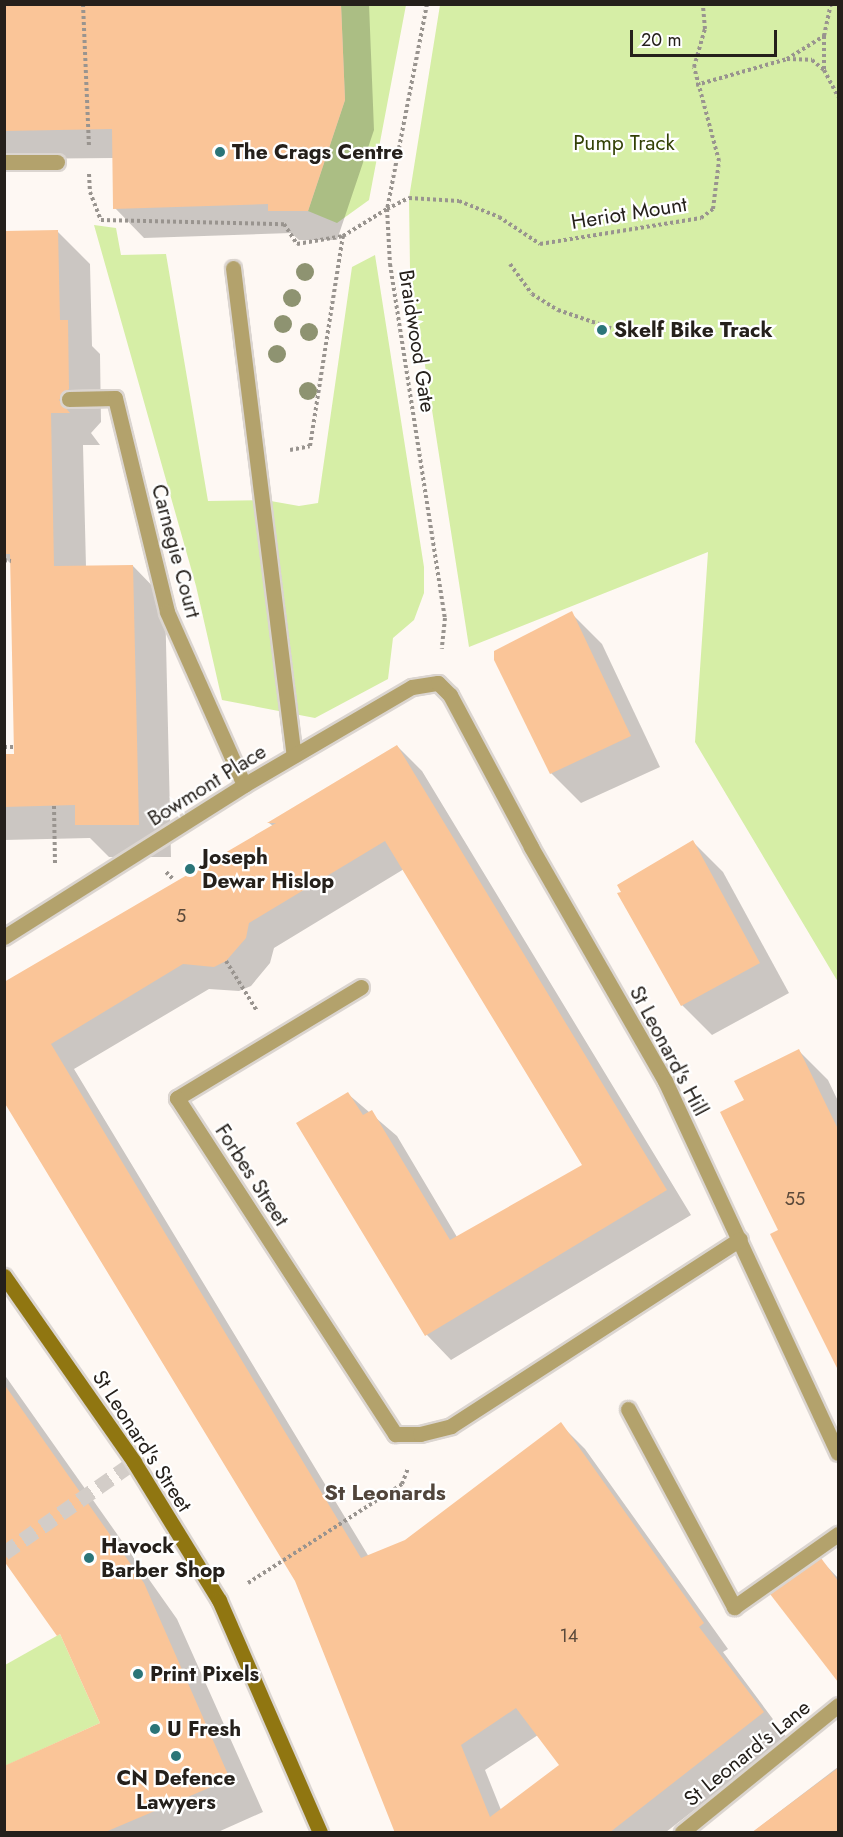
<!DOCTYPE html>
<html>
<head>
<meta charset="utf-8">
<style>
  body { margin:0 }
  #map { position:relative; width:843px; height:1837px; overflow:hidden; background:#fef8f3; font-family:Jost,sans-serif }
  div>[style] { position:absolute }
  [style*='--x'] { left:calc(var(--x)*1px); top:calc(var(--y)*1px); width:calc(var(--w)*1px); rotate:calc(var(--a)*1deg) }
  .green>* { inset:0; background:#d6eea6 }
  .shadow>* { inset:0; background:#0003 }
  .building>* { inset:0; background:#fac598 }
  .street-tunnel>* { height:15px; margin-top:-7.5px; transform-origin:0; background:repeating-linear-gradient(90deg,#d3cdc8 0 15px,transparent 0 23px) }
  .path>* { height:4px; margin-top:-2px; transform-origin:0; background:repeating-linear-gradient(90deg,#99948f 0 3px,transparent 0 6px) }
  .roads { filter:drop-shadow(2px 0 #dbd5d0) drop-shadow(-2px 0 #dbd5d0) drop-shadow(0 2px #dbd5d0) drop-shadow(0 -2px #dbd5d0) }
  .lane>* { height:15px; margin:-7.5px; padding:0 7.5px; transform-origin:7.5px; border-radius:7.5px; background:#b3a26c }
  .street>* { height:15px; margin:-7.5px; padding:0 7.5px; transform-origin:7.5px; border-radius:7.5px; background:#b3a26c }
  .secondary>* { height:15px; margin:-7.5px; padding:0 7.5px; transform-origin:7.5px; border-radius:7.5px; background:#907611 }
  .trees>* { width:18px; height:18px; margin:-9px; border-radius:50%; background:#8e9371 }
  .dots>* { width:16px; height:16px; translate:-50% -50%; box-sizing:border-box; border:3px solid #fff; border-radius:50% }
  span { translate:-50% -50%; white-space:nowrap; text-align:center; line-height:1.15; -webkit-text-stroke:4.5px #fff; paint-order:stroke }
  .number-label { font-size:18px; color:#5a493a }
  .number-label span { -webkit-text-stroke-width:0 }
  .park-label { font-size:21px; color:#334106 }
  .poi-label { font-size:21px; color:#25201b; font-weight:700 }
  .left { translate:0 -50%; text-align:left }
  .street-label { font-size:21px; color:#25201b }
  .neighbourhood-label { font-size:22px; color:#51453b; font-weight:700 }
  .frame { position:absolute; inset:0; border:6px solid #25201b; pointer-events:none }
  .scale { position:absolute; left:630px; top:30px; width:147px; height:27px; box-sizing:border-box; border:3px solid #25201b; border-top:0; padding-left:8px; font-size:18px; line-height:21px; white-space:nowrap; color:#25201b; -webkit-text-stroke:4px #fff; paint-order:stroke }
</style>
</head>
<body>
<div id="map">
  <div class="green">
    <div style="clip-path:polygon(341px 5px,406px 5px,369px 200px,337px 223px,308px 211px,345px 100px)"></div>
    <div style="clip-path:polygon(440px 5px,838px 5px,838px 982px,695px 742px,708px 552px,469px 647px,410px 269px,409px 198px)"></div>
    <div style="clip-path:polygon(94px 225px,116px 228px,121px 255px,166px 254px,208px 501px,265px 500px,299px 506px,318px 503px,352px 267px,375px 255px,424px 567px,424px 593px,414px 620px,393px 638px,388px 679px,315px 718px,222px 700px,196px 586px)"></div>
    <div style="clip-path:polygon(60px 1634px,100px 1723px,5px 1766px,5px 1665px)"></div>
  </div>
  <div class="shadow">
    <div style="clip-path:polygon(4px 4px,369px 4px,374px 130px,337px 240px,299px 240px,291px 233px,144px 238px,115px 208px,114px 158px,4px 159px)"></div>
    <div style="clip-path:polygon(57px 231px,90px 264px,92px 346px,100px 354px,101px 422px,91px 433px,100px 445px,83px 445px,86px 567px,133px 566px,165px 599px,171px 857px,109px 857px,90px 838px,4px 840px,4px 754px,16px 754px,12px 565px,4px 557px,4px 233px)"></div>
    <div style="clip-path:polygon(571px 613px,602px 644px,660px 767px,581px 803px,551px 773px)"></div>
    <div style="clip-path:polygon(evenodd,397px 746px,422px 771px,691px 1215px,451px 1360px,427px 1335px,348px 1094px,397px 1136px,457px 1237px,584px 1166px,404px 869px,274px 948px,270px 963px,251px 986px,239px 991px,209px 989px,74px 1069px,369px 1557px,405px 1541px,560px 1424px,585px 1449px,728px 1649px,723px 1652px,787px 1738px,666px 1832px,397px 1832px,296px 1580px,4px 985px,273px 826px,269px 823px,397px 746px,538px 1735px,561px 1766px,501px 1810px,485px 1770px,538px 1735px)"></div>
    <div style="clip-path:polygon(693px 842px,723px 872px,789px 993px,712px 1035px,682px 1005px)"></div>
    <div style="clip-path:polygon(799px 1051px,828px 1080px,838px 1101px,838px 1368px,772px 1234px,780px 1230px,746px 1101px)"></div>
    <div style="clip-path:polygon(4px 1374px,177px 1619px,263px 1812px,218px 1832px,4px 1832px,101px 1724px,61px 1633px,4px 1554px)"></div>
    <div style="clip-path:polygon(821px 1560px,838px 1578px,838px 1676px,826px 1663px)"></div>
    <div style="clip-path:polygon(838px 1767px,838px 1832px,753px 1832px)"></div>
  </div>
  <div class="building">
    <div style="clip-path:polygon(4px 4px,341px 4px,345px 100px,308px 211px,268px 211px,268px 204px,113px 209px,112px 129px,4px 131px)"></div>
    <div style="clip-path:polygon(58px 230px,60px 320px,68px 320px,69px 389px,59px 400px,70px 413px,51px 413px,54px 566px,133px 565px,139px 825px,75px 825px,75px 805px,4px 807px,4px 754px,14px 754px,10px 554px,4px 554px,4px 231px)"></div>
    <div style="clip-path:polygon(572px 611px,631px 736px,550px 774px,494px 660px,494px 651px)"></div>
    <div style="clip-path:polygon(evenodd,397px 745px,667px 1190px,425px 1336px,296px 1123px,348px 1092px,363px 1115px,372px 1110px,450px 1240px,582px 1165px,385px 841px,249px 923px,246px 938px,226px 961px,214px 967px,183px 964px,51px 1044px,361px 1558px,405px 1540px,561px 1422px,704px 1623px,699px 1627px,764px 1712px,609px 1833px,395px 1833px,295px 1581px,4px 1102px,4px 982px,276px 823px,267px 823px,397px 745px,516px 1708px,559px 1765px,490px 1817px,461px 1745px,516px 1708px)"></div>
    <div style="clip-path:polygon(693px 840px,760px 963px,681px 1006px,617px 893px,621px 892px,617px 885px)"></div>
    <div style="clip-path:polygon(799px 1049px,838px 1129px,838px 1370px,770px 1234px,778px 1230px,720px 1112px,744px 1100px,734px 1081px)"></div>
    <div style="clip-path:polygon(4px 1384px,144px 1583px,230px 1779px,103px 1833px,4px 1833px,4px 1766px,100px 1723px,60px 1634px,57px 1636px,4px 1561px)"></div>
    <div style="clip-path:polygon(821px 1558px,838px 1581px,838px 1682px,770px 1594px)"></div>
    <div style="clip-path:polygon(838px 1768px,838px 1833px,751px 1833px)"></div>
  </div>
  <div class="street-tunnel">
    <div style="--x:4;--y:1553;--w:159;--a:-35"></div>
  </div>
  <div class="path">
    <div style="--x:83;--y:4;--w:144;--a:87.6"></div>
    <div style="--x:427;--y:4;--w:209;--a:101"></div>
    <div style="--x:387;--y:209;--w:55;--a:86.9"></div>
    <div style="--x:390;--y:264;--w:358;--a:81.2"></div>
    <div style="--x:445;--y:618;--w:31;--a:96"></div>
    <div style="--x:824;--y:36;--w:34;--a:90"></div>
    <div style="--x:787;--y:59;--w:25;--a:2"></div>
    <div style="--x:812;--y:60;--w:16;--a:40"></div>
    <div style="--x:824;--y:70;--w:30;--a:62"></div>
    <div style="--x:696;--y:85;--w:95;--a:-15.9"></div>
    <div style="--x:787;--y:59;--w:44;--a:-31.9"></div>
    <div style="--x:824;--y:36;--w:33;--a:-78"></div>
    <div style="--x:89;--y:174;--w:18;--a:87"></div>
    <div style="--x:90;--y:192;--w:30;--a:69"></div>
    <div style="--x:101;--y:220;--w:183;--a:1.3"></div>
    <div style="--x:284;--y:224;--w:24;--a:57"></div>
    <div style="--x:297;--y:244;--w:47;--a:-9.9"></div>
    <div style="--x:510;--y:264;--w:37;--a:54"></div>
    <div style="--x:532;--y:294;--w:31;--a:32"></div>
    <div style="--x:558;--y:310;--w:56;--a:18.8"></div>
    <div style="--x:290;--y:450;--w:20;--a:-11"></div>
    <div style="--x:310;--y:446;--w:213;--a:-81.1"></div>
    <div style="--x:343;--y:236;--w:52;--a:-31.5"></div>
    <div style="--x:387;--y:209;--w:25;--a:-27"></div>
    <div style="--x:409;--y:198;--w:50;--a:3.4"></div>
    <div style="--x:459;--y:201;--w:43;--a:21.8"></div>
    <div style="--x:499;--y:217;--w:49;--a:33.4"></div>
    <div style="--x:540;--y:244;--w:163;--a:-9.2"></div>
    <div style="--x:701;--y:218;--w:15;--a:-37"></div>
    <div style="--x:713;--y:209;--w:48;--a:-82.9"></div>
    <div style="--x:719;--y:161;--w:97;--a:-104.9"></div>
    <div style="--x:694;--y:67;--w:40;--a:-74"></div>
    <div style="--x:705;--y:29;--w:25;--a:-95"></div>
    <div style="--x:4;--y:560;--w:7;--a:8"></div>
    <div style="--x:4;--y:747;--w:11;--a:0"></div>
    <div style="--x:54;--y:806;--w:60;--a:89"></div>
    <div style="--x:166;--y:872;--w:11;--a:45"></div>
    <div style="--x:226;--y:961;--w:59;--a:58.2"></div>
    <div style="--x:248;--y:1583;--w:183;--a:-32.7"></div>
    <div style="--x:402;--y:1484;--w:17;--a:-69"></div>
  </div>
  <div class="roads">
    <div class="lane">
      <div style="--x:4;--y:162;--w:53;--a:0"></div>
      <div style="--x:233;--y:268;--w:491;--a:82.9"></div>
      <div style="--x:69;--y:399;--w:46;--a:-1.2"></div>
      <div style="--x:115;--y:398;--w:220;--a:76.3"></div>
      <div style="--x:167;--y:612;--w:189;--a:66"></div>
      <div style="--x:628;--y:1409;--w:225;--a:61.8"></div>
      <div style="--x:734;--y:1607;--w:127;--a:-35.1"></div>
    </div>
    <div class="street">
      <div style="--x:4;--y:937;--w:284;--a:-32.3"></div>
      <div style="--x:244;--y:785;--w:194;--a:-30.3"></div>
      <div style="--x:412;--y:687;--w:26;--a:-9"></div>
      <div style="--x:438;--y:683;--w:17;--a:45"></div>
      <div style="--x:450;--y:695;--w:172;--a:61.9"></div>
      <div style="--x:531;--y:847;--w:270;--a:60.2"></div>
      <div style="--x:665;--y:1081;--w:410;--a:65.1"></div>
      <div style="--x:361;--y:987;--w:215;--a:148.9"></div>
      <div style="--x:177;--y:1098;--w:401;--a:57"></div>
      <div style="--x:395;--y:1434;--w:25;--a:0"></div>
      <div style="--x:420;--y:1434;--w:32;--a:-14"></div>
      <div style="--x:451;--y:1426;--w:344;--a:-32.9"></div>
      <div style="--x:682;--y:1832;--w:201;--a:-39.1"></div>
    </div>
    <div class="secondary">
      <div style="--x:4;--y:1276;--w:227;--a:55"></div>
      <div style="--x:134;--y:1462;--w:162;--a:58.4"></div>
      <div style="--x:219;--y:1600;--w:253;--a:66.5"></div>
    </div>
  </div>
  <div class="trees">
    <div style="left:305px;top:272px"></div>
    <div style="left:292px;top:298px"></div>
    <div style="left:283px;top:324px"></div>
    <div style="left:309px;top:332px"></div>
    <div style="left:277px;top:354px"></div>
    <div style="left:308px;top:391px"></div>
  </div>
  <div class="dots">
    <div style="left:220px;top:152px;background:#2b7578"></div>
    <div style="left:602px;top:330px;background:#2b7578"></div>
    <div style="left:190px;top:869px;background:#2b7578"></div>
    <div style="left:89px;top:1558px;background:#2b7578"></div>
    <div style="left:138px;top:1674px;background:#2b7578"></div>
    <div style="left:155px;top:1729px;background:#2b7578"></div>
    <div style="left:176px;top:1756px;background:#2b7578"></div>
  </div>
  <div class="number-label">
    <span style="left:181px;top:916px">5</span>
    <span style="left:795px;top:1199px">55</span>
    <span style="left:569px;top:1636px">14</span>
  </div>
  <div class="park-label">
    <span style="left:624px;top:143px">Pump Track</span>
  </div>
  <div class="poi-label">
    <span class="left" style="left:232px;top:152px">The Crags Centre</span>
    <span class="left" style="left:614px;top:330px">Skelf Bike Track</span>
    <span class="left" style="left:202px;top:869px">Joseph<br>Dewar Hislop</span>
    <span class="left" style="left:101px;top:1558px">Havock<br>Barber Shop</span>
    <span class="left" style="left:150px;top:1674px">Print Pixels</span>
    <span class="left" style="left:167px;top:1729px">U Fresh</span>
    <span style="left:176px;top:1790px">CN Defence<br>Lawyers</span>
  </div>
  <div class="street-label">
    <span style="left:629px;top:213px;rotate:-9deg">Heriot Mount</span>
    <span style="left:417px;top:341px;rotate:81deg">Braidwood Gate</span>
    <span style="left:176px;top:551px;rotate:75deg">Carnegie Court</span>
    <span style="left:207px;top:785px;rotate:-32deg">Bowmont Place</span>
    <span style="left:669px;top:1051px;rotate:62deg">St Leonard's Hill</span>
    <span style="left:252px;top:1175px;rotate:57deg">Forbes Street</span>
    <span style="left:142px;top:1441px;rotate:57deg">St Leonard's Street</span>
    <span style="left:747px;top:1753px;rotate:-39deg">St Leonard's Lane</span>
  </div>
  <div class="neighbourhood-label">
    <span style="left:385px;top:1493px">St Leonards</span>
  </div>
  <div class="frame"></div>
  <div class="scale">20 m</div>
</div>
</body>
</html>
